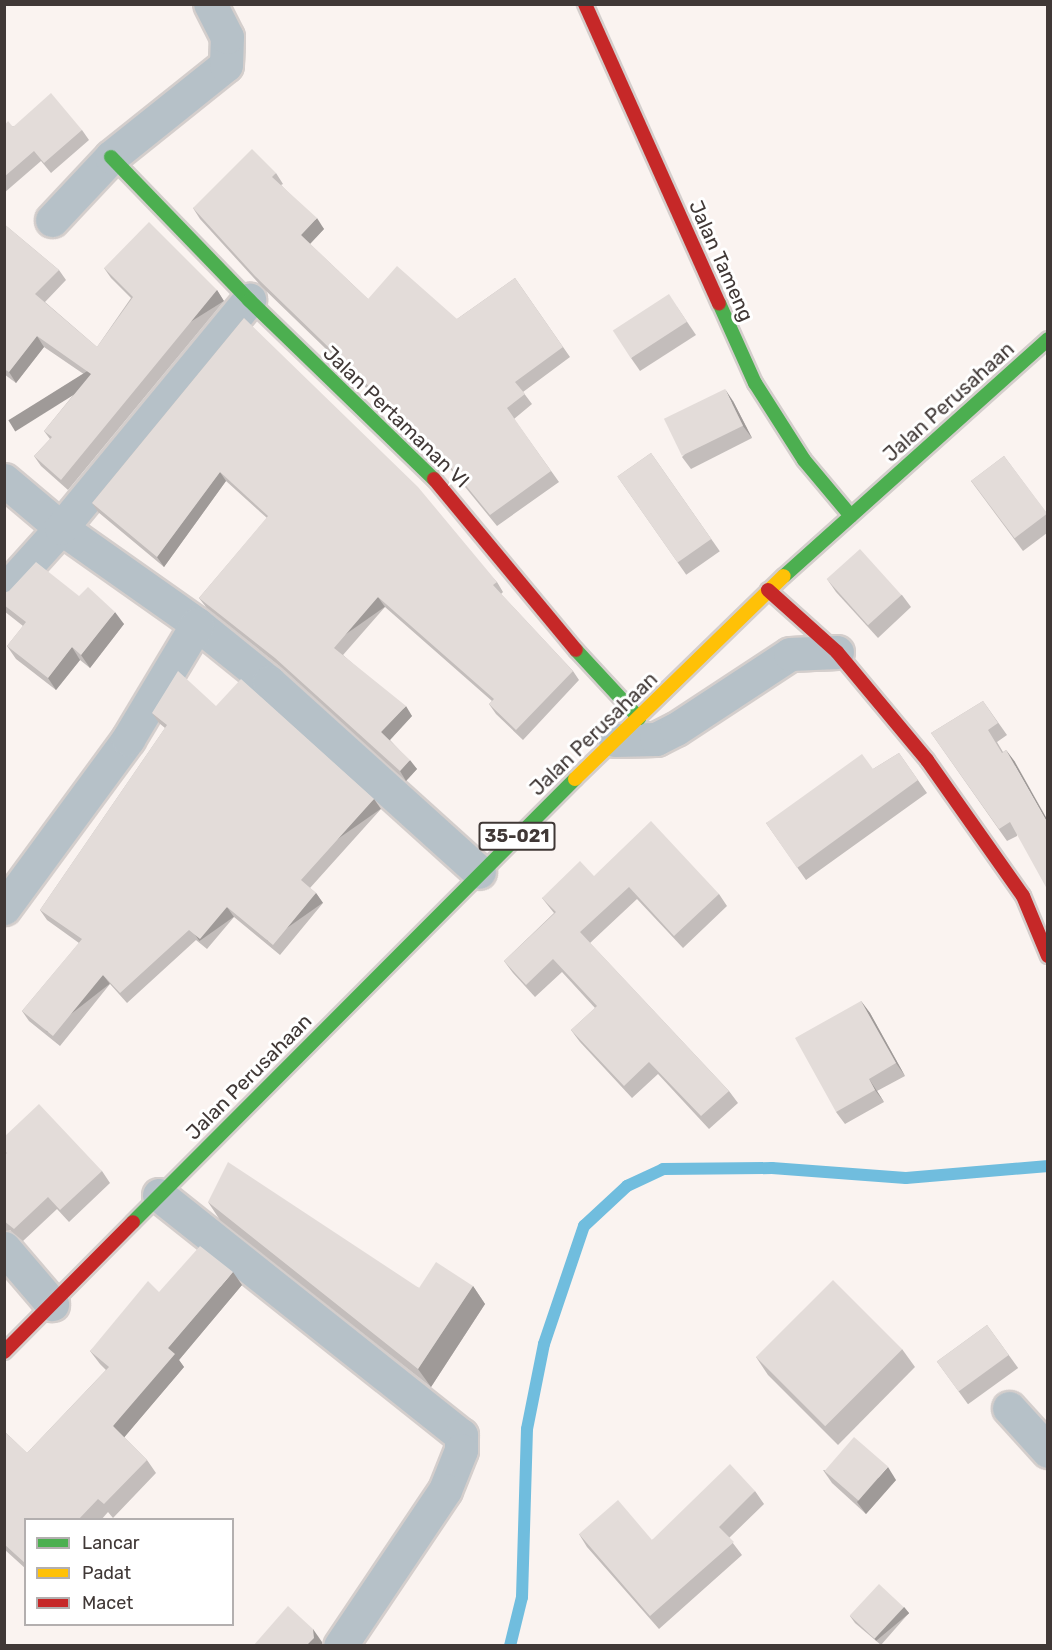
<!DOCTYPE html>
<html>
<head>
<meta charset="utf-8">
<style>
  body { margin:0 }
  #map { position:relative; width:1052px; height:1650px; overflow:hidden; background:#faf3f0; font-family:Rubik,sans-serif }
  div>[style] { position:absolute }
  [style*='--x'] { left:calc(var(--x)*1px); top:calc(var(--y)*1px); width:calc(var(--w)*1px); rotate:calc(var(--a)*1deg) }
  .stream>* { height:12px; margin:-6px; padding:0 6px; transform-origin:6px; border-radius:6px; background:#70bdde }
  .roads { filter:drop-shadow(2px 0 #d4cecc) drop-shadow(-2px 0 #d4cecc) drop-shadow(0 2px #d4cecc) drop-shadow(0 -2px #d4cecc) }
  .street>* { height:33px; margin:-16.5px; padding:0 16.5px; transform-origin:16.5px; border-radius:16.5px; background:#b6c1c8 }
  .fast>* { height:14px; margin:-7px; padding:0 7px; transform-origin:7px; border-radius:7px; background:#4caf50 }
  .slow>* { height:14px; margin:-7px; padding:0 7px; transform-origin:7px; border-radius:7px; background:#ffc107 }
  .jam>* { height:14px; margin:-7px; padding:0 7px; transform-origin:7px; border-radius:7px; background:#c62828 }
  .wall>* { inset:0; background:#c3bdbb; transform-origin:0 0 }
  .shaded-wall>* { inset:0; background:#9f9a98; transform-origin:0 0 }
  .building>* { inset:0; background:#e3dcd9; transform-origin:0 0 }
  span { translate:-50% -50%; white-space:nowrap; text-align:center; line-height:1.15; -webkit-text-stroke:6px #fff; paint-order:stroke }
  .shield-label span { padding:2px 4px; background:#fff; border:2px solid; border-radius:4px; -webkit-text-stroke-width:0 }
  .shield-label { font-size:18px; color:#403836; font-weight:700 }
  .street-label { font-size:20px; color:#403836 }
  .frame { position:absolute; inset:0; border:6px solid #403836; pointer-events:none }
  .legend { position:absolute; left:24px; top:1518px; width:210px; height:108px; box-sizing:border-box; background:#fff; border:2px solid #b3afaf; margin:0; padding:8px 10px; list-style:none; font-size:18px; color:#403836 }
  .legend li { display:flex; align-items:center; gap:12px; height:30px }
  .legend b { width:30px; border:2px solid #b3afaf }
</style>
</head>
<body>
<div id="map">
  <div class="stream">
    <div style="--x:510;--y:1646;--w:50;--a:-76.2"></div>
    <div style="--x:522;--y:1597;--w:168;--a:-88.3"></div>
    <div style="--x:527;--y:1429;--w:87;--a:-78.7"></div>
    <div style="--x:544;--y:1344;--w:125;--a:-71.3"></div>
    <div style="--x:584;--y:1226;--w:59;--a:-42.9"></div>
    <div style="--x:627;--y:1186;--w:40;--a:-25"></div>
    <div style="--x:663;--y:1169;--w:109;--a:-0.5"></div>
    <div style="--x:772;--y:1168;--w:134;--a:4.3"></div>
    <div style="--x:906;--y:1178;--w:143;--a:-4.8"></div>
  </div>
  <div class="roads">
    <div class="street">
      <div style="--x:52;--y:220;--w:86;--a:-46.9"></div>
      <div style="--x:111;--y:157;--w:147;--a:-38.7"></div>
      <div style="--x:226;--y:65;--w:28;--a:-88"></div>
      <div style="--x:227;--y:37;--w:37;--a:-117"></div>
      <div style="--x:4;--y:480;--w:75;--a:40.1"></div>
      <div style="--x:61;--y:528;--w:166;--a:35.2"></div>
      <div style="--x:197;--y:624;--w:92;--a:38.9"></div>
      <div style="--x:269;--y:682;--w:283;--a:42.1"></div>
      <div style="--x:4;--y:591;--w:85;--a:-47.9"></div>
      <div style="--x:61;--y:528;--w:296;--a:-50.5"></div>
      <div style="--x:615;--y:740;--w:41;--a:-1.4"></div>
      <div style="--x:656;--y:739;--w:22;--a:-27"></div>
      <div style="--x:676;--y:729;--w:136;--a:-33.3"></div>
      <div style="--x:790;--y:654;--w:47;--a:-2.4"></div>
      <div style="--x:4;--y:908;--w:210;--a:-53.7"></div>
      <div style="--x:128;--y:739;--w:134;--a:-59"></div>
      <div style="--x:159;--y:1195;--w:386;--a:38.5"></div>
      <div style="--x:461;--y:1435;--w:15;--a:90"></div>
      <div style="--x:461;--y:1450;--w:43;--a:111.8"></div>
      <div style="--x:445;--y:1490;--w:188;--a:123.9"></div>
      <div style="--x:4;--y:1248;--w:74;--a:49.4"></div>
      <div style="--x:1009;--y:1408;--w:58;--a:47.8"></div>
    </div>
    <div class="fast">
      <div style="--x:111;--y:157;--w:199;--a:46"></div>
      <div style="--x:249;--y:300;--w:257;--a:44.1"></div>
      <div style="--x:719;--y:303;--w:88;--a:65.8"></div>
      <div style="--x:755;--y:383;--w:91;--a:57.5"></div>
      <div style="--x:804;--y:460;--w:73;--a:50"></div>
      <div style="--x:784;--y:576;--w:355;--a:-41.9"></div>
      <div style="--x:576;--y:650;--w:93;--a:47.2"></div>
      <div style="--x:133;--y:1222;--w:626;--a:-45.06"></div>
    </div>
    <div class="slow">
      <div style="--x:575;--y:779;--w:291;--a:-44.2"></div>
    </div>
    <div class="jam">
      <div style="--x:585;--y:4;--w:328;--a:65.9"></div>
      <div style="--x:434;--y:479;--w:222;--a:50.3"></div>
      <div style="--x:768;--y:590;--w:93;--a:41.9"></div>
      <div style="--x:837;--y:652;--w:141;--a:50.2"></div>
      <div style="--x:927;--y:760;--w:166;--a:54.8"></div>
      <div style="--x:1023;--y:896;--w:65;--a:67.4"></div>
      <div style="--x:4;--y:1352;--w:183;--a:-45.2"></div>
    </div>
  </div>
  <div class="wall">
    <div style="clip-path:polygon(4px 126px,82px 130px,89px 140px,51px 173px,41px 161px,4px 193px)"></div>
    <div style="clip-path:polygon(276px 173px,283px 184px,281px 185px,324px 229px,310px 244px,368px 299px,457px 319px,515px 278px,570px 357px,523px 392px,532px 404px,514px 419px,559px 482px,497px 526px,452px 471px,262px 287px,200px 219px,193px 208px)"></div>
    <div style="clip-path:polygon(4px 224px,59px 270px,66px 280px,45px 302px,97px 347px,131px 298px,111px 278px,104px 268px,217px 290px,224px 301px,68px 490px,41px 466px,34px 456px,50px 439px,44px 431px,88px 377px,44px 347px,16px 383px,4px 374px)"></div>
    <div style="clip-path:polygon(677px 307px,696px 335px,640px 371px,631px 358px)"></div>
    <div style="clip-path:polygon(244px 318px,497px 582px,503px 592px,501px 594px,573px 671px,579px 680px,523px 740px,496px 714px,489px 704px,492px 701px,385px 607px,343px 655px,412px 716px,390px 740px,417px 769px,406px 781px,282px 668px,206px 607px,199px 598px,267px 518px,226px 481px,164px 567px,98px 512px,92px 503px)"></div>
    <div style="clip-path:polygon(733px 401px,752px 438px,691px 469px,682px 457px)"></div>
    <div style="left:651px;top:453px;width:120px;height:41px;rotate:55deg"></div>
    <div style="clip-path:polygon(1004px 456px,1047px 514px,1047px 533px,1023px 551px,971px 481px)"></div>
    <div style="clip-path:polygon(827px 579px,902px 595px,911px 607px,878px 638px,836px 592px)"></div>
    <div style="clip-path:polygon(4px 593px,79px 596px,124px 624px,90px 668px,80px 660px,56px 690px,16px 659px,7px 646px,23px 626px,4px 611px)"></div>
    <div style="clip-path:polygon(983px 701px,1007px 735px,997px 742px,1003px 752px,1006px 750px,1015px 762px,1017px 836px,1007px 841px,931px 733px)"></div>
    <div style="clip-path:polygon(216px 706px,381px 809px,310px 888px,316px 893px,323px 903px,280px 955px,234px 917px,207px 949px,196px 940px,127px 1003px,110px 984px,60px 1046px,29px 1021px,22px 1011px,79px 943px,47px 920px,40px 910px,165px 728px,159px 723px,152px 713px)"></div>
    <div style="clip-path:polygon(899px 753px,927px 793px,806px 880px,766px 823px,873px 769px)"></div>
    <div style="clip-path:polygon(594px 876px,719px 894px,727px 906px,683px 948px,637px 899px,590px 943px,729px 1091px,738px 1103px,709px 1129px,658px 1074px,632px 1098px,580px 1042px,571px 1030px,595px 1008px,562px 972px,535px 997px,513px 973px,504px 961px,554px 913px,542px 898px)"></div>
    <div style="clip-path:polygon(861px 1001px,870px 1013px,905px 1076px,877px 1091px,884px 1102px,845px 1124px,836px 1112px)"></div>
    <div style="clip-path:polygon(4px 1137px,102px 1171px,110px 1183px,69px 1222px,57px 1209px,23px 1241px,10px 1230px,4px 1231px)"></div>
    <div style="clip-path:polygon(208px 1202px,419px 1288px,473px 1286px,485px 1304px,431px 1387px,220px 1220px)"></div>
    <div style="clip-path:polygon(242px 1285px,179px 1360px,184px 1367px,124px 1437px,147px 1460px,156px 1473px,113px 1518px,108px 1512px,101px 1520px,26px 1520px,26px 1569px,4px 1549px,4px 1431px,27px 1453px,106px 1370px,100px 1364px,90px 1351px,159px 1292px)"></div>
    <div style="left:987px;top:1325px;width:53px;height:62px;rotate:54deg"></div>
    <div style="clip-path:polygon(902px 1349px,915px 1367px,838px 1445px,768px 1375px,756px 1357px)"></div>
    <div style="clip-path:polygon(823px 1470px,896px 1480px,866px 1514px,832px 1483px)"></div>
    <div style="clip-path:polygon(755px 1491px,764px 1504px,729px 1538px,742px 1555px,659px 1629px,587px 1547px,579px 1534px,652px 1540px)"></div>
    <div style="clip-path:polygon(904px 1607px,909px 1613px,881px 1645px,855px 1623px,850px 1616px)"></div>
  </div>
  <div class="shaded-wall">
    <div style="clip-path:polygon(317px 218px,324px 229px,308px 246px,301px 235px)"></div>
    <div style="left:217px;top:290px;width:13px;height:246px;rotate:58deg"></div>
    <div style="clip-path:polygon(37px 336px,44px 347px,16px 383px,9px 372px)"></div>
    <div style="clip-path:polygon(725px 389px,733px 401px,752px 438px,743px 426px)"></div>
    <div style="clip-path:polygon(220px 472px,226px 481px,164px 567px,157px 557px)"></div>
    <div style="left:378px;top:597px;width:12px;height:67px;rotate:55deg"></div>
    <div style="clip-path:polygon(115px 612px,124px 624px,90px 668px,81px 655px)"></div>
    <div style="clip-path:polygon(72px 647px,80px 660px,56px 690px,48px 678px)"></div>
    <div style="clip-path:polygon(406px 706px,412px 716px,388px 742px,381px 732px)"></div>
    <div style="clip-path:polygon(1006px 750px,1015px 762px,1047px 819px,1047px 822px)"></div>
    <div style="clip-path:polygon(410px 760px,417px 769px,406px 781px,400px 771px)"></div>
    <div style="left:374px;top:799px;width:12px;height:109px;rotate:55deg"></div>
    <div style="left:316px;top:893px;width:12px;height:67px;rotate:55deg"></div>
    <div style="left:227px;top:907px;width:12px;height:42px;rotate:55deg"></div>
    <div style="left:103px;top:975px;width:11px;height:79px;rotate:52deg"></div>
    <div style="clip-path:polygon(861px 1001px,870px 1013px,905px 1076px,896px 1063px)"></div>
    <div style="clip-path:polygon(869px 1079px,877px 1091px,884px 1102px,875px 1090px)"></div>
    <div style="clip-path:polygon(233px 1272px,242px 1285px,179px 1360px,184px 1367px,122px 1440px,113px 1426px,168px 1348px)"></div>
    <div style="clip-path:polygon(473px 1286px,485px 1304px,431px 1387px,418px 1369px)"></div>
    <div style="clip-path:polygon(888px 1467px,896px 1480px,866px 1514px,857px 1502px)"></div>
    <div style="left:904px;top:1607px;width:8px;height:43px;rotate:50deg"></div>
    <div style="clip-path:polygon(313px 1629px,322px 1642px,322px 1646px,306px 1646px)"></div>
  </div>
  <div class="building">
    <div style="clip-path:polygon(51px 93px,82px 130px,44px 163px,34px 151px,4px 177px,4px 126px,8px 121px,13px 127px)"></div>
    <div style="clip-path:polygon(252px 149px,276px 173px,272px 177px,317px 218px,301px 235px,368px 299px,397px 266px,457px 319px,515px 278px,563px 347px,515px 382px,525px 394px,507px 408px,551px 471px,490px 515px,445px 460px,255px 276px,193px 208px)"></div>
    <div style="clip-path:polygon(149px 222px,217px 290px,61px 480px,34px 456px,52px 437px,44px 431px,91px 374px,37px 336px,9px 372px,4px 369px,4px 224px,59px 270px,35px 294px,97px 347px,133px 297px,104px 268px)"></div>
    <div style="left:669px;top:294px;width:33px;height:67px;rotate:57deg"></div>
    <div style="clip-path:polygon(244px 318px,418px 487px,497px 582px,493px 585px,573px 671px,516px 730px,489px 704px,494px 699px,378px 597px,334px 648px,406px 706px,381px 732px,410px 760px,400px 771px,275px 658px,199px 598px,268px 516px,220px 472px,157px 557px,92px 503px)"></div>
    <div style="left:725px;top:389px;width:41px;height:68px;rotate:64deg"></div>
    <div style="left:651px;top:453px;width:105px;height:41px;rotate:55deg"></div>
    <div style="left:1004px;top:456px;width:72px;height:41px;rotate:53deg"></div>
    <div style="left:860px;top:549px;width:62px;height:45px;rotate:48deg"></div>
    <div style="clip-path:polygon(36px 562px,79px 596px,88px 587px,115px 612px,81px 655px,72px 647px,48px 678px,7px 646px,26px 622px,4px 605px,4px 593px,9px 591px)"></div>
    <div style="clip-path:polygon(178px 671px,216px 706px,241px 679px,374px 799px,301px 880px,316px 893px,273px 945px,227px 907px,200px 939px,189px 930px,120px 993px,103px 975px,53px 1036px,22px 1011px,82px 939px,40px 910px,167px 725px,152px 713px)"></div>
    <div style="clip-path:polygon(983px 701px,998px 723px,988px 730px,1002px 753px,1006px 750px,1047px 822px,1047px 889px,1010px 822px,999px 829px,931px 733px)"></div>
    <div style="clip-path:polygon(899px 753px,918px 780px,797px 868px,766px 823px,862px 754px,873px 769px)"></div>
    <div style="clip-path:polygon(651px 821px,719px 894px,674px 936px,629px 887px,580px 932px,729px 1091px,701px 1116px,649px 1062px,624px 1086px,571px 1030px,597px 1006px,553px 959px,526px 985px,504px 961px,556px 912px,542px 898px,580px 861px,594px 876px)"></div>
    <div style="clip-path:polygon(861px 1001px,896px 1063px,869px 1079px,875px 1090px,836px 1112px,795px 1038px)"></div>
    <div style="clip-path:polygon(39px 1104px,102px 1171px,60px 1210px,48px 1197px,14px 1229px,4px 1221px,4px 1155px,7px 1153px,4px 1151px,4px 1137px)"></div>
    <div style="clip-path:polygon(228px 1162px,419px 1288px,436px 1262px,473px 1286px,418px 1369px,208px 1202px)"></div>
    <div style="clip-path:polygon(200px 1246px,233px 1272px,168px 1348px,175px 1354px,113px 1426px,147px 1460px,104px 1504px,98px 1499px,78px 1520px,26px 1520px,26px 1564px,4px 1544px,4px 1431px,27px 1453px,109px 1367px,90px 1351px,148px 1281px,159px 1292px)"></div>
    <div style="left:833px;top:1280px;width:98px;height:109px;rotate:45deg"></div>
    <div style="left:987px;top:1325px;width:37px;height:62px;rotate:54deg"></div>
    <div style="left:854px;top:1437px;width:45px;height:45px;rotate:41deg"></div>
    <div style="clip-path:polygon(730px 1464px,755px 1491px,719px 1527px,734px 1542px,650px 1616px,579px 1534px,618px 1500px,652px 1540px)"></div>
    <div style="left:879px;top:1584px;width:34px;height:43px;rotate:43deg"></div>
    <div style="clip-path:polygon(288px 1606px,313px 1629px,314px 1638px,306px 1646px,253px 1646px)"></div>
  </div>
  <div class="shield-label">
    <span style="left:517px;top:836px">35-021</span>
  </div>
  <div class="street-label">
    <span style="left:721px;top:261px;rotate:66deg">Jalan Tameng</span>
    <span style="left:949px;top:402px;rotate:-42deg">Jalan Perusahaan</span>
    <span style="left:396px;top:417px;rotate:44deg">Jalan Pertamanan VI</span>
    <span style="left:594px;top:734px;rotate:-44deg">Jalan Perusahaan</span>
    <span style="left:249px;top:1077px;rotate:-45deg">Jalan Perusahaan</span>
  </div>
  <div class="frame"></div>
  <ul class="legend">
  <li><b style="height:8px;background:#4caf50"></b>Lancar</li>
  <li><b style="height:8px;background:#ffc107"></b>Padat</li>
  <li><b style="height:8px;background:#c62828"></b>Macet</li>
  </ul>
</div>
</body>
</html>
